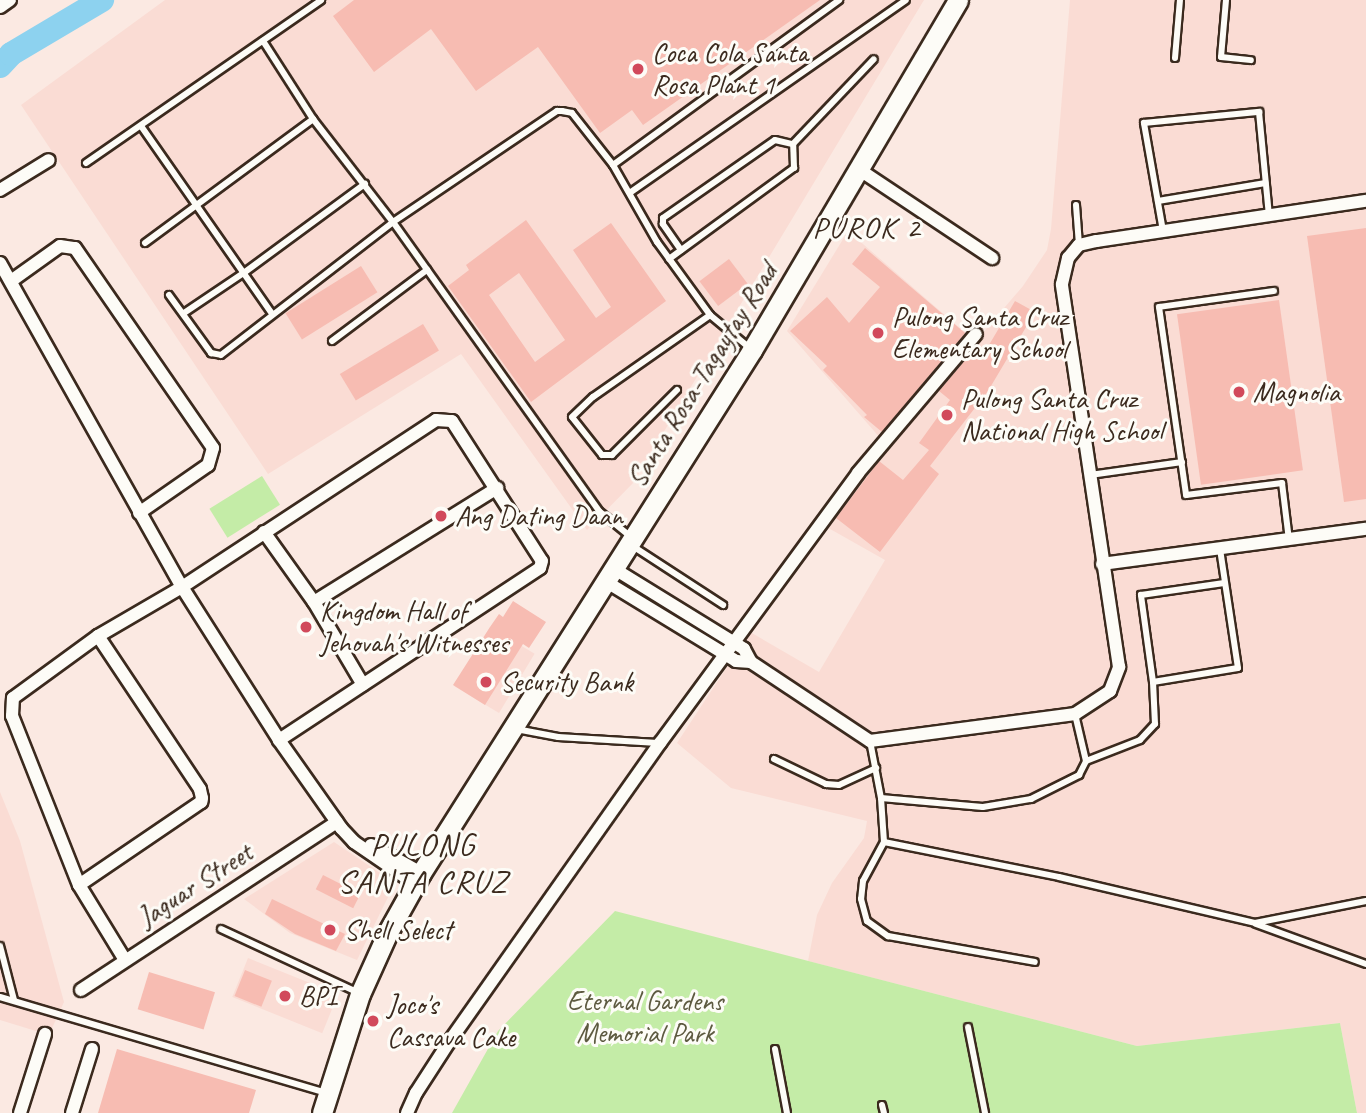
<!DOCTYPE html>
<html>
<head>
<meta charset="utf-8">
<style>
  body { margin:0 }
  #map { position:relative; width:1366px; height:1113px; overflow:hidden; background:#fbe9e2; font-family:Caveat,sans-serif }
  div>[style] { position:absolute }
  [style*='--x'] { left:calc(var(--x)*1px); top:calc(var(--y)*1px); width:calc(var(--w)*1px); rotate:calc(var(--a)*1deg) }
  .built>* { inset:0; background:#fadcd4; transform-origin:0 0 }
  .green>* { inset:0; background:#c4eca7; transform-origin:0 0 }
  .river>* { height:24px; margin:-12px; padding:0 12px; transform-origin:12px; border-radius:12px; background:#8dd2ef }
  .building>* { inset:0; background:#f7bcb2; transform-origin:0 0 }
  .roads { filter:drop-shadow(2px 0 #3b2a1e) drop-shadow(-2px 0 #3b2a1e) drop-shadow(0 2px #3b2a1e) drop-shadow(0 -2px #3b2a1e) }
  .service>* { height:6px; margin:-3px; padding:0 3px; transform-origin:3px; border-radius:3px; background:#fdfcf7 }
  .minor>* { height:12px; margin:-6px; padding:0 6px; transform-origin:6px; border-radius:6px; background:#fdfcf7 }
  .primary>* { height:19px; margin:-9.5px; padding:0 9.5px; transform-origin:9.5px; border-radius:9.5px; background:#fdfcf7 }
  .dots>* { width:19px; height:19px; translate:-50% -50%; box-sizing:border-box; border:4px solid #fdfcf7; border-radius:50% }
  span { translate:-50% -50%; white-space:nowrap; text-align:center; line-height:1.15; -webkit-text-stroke:6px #fdfcf7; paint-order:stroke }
  .poi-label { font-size:28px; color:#3b2a1e }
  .left { translate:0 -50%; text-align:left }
  .street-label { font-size:28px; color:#3b2a1e }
  .park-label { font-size:28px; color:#5d5a40 }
  .neighbourhood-label { font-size:30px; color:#3b2a1e; letter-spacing:2px }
  .quarter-label { font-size:32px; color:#3b2a1e; letter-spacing:2px }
</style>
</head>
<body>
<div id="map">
  <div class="built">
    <div style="clip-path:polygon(165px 0,924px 0,633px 483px,587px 530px,461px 354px,268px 474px,21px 105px)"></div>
    <div style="clip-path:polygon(1070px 0,1366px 0,1366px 1113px,1357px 1113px,1340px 1023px,1137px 1046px,808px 961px,817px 915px,832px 883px,864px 838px,867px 821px,731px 788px,677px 743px,750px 632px,819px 672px,885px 560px,823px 525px,894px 437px,1023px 286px,1047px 250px,1051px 229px)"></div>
    <div style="clip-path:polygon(848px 231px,969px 336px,881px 439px,787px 331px)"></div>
    <div style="left:490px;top:627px;width:52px;height:69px;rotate:31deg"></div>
    <div style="clip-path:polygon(0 792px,20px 841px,64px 1002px,49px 1035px,0 1020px)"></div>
    <div style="clip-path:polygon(334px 842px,395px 883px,357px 960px,290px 933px,244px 899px)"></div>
    <div style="left:248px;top:958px;width:97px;height:42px;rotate:22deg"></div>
  </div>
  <div class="green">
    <div style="left:262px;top:476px;width:34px;height:62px;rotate:58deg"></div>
    <div style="clip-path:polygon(615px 911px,1137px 1046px,1340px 1023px,1357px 1113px,452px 1113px,498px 1031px)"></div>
  </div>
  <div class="river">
    <div style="--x:0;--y:66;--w:16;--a:-47"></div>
    <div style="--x:11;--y:54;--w:106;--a:-30.7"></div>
  </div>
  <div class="building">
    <div style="clip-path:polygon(354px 0,820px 0,643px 125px,632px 110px,600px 133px,538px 47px,476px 91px,431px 29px,374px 72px,333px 16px)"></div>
    <div style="clip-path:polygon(evenodd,526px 220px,596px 318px,611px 307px,573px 250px,611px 223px,666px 301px,531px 402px,448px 286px,469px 270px,466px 265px,526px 220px,519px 273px,565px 340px,535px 362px,489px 295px,519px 273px)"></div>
    <div style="clip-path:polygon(1366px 228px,1366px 499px,1344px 502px,1307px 236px)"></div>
    <div style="clip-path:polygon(865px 248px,965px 333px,882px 432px,864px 417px,867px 415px,823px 370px,827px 366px,790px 331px,827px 297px,849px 323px,880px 287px,852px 264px)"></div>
    <div style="left:729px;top:259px;width:31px;height:37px;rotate:53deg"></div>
    <div style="left:361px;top:266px;width:31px;height:89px;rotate:58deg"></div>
    <div style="left:1279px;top:300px;width:172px;height:103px;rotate:82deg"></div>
    <div style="clip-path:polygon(1015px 301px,1035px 312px,988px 391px,930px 466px,939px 474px,880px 552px,836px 518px,879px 461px,903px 480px,929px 450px,919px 443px,950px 400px,939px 391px,979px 344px,986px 350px)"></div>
    <div style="left:423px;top:324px;width:31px;height:97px;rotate:59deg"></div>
    <div style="clip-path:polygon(513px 601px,546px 622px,529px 648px,523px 644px,485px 705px,453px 685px,490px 627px,499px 614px,503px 617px)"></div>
    <div style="left:323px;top:875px;width:42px;height:16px;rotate:27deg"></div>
    <div style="clip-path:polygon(272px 899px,345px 934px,336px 951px,295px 934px,265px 914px)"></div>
    <div style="left:245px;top:970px;width:29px;height:28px;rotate:22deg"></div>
    <div style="left:149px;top:972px;width:69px;height:39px;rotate:17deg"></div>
    <div style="clip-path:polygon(117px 1049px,256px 1090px,249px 1113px,98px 1113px)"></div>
  </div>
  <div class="roads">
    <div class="service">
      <div style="--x:1226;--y:0;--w:57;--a:95"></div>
      <div style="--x:1221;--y:57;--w:30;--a:6"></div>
      <div style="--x:263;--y:41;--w:93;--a:57.3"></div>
      <div style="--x:313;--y:119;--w:130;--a:52.2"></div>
      <div style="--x:393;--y:222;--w:355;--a:54.5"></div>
      <div style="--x:599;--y:511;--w:40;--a:39"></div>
      <div style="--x:1175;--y:58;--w:58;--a:-85.1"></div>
      <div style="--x:141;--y:126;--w:229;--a:55.1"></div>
      <div style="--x:86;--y:163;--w:286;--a:-34.7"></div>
      <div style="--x:613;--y:165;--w:280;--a:-36.1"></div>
      <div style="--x:631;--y:192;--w:335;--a:-34.9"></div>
      <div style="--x:1158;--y:201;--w:109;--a:-9.5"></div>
      <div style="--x:1076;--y:205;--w:40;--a:85.7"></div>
      <div style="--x:1163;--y:231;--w:110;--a:-100"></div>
      <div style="--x:1144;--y:123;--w:116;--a:-5.5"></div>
      <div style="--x:1259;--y:112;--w:103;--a:84.5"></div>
      <div style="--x:145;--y:243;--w:209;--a:-36.4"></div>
      <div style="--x:681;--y:250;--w:32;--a:-125"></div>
      <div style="--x:663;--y:224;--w:6;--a:-90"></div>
      <div style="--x:663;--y:218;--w:136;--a:-34.9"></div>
      <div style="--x:775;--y:140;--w:18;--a:13"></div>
      <div style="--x:669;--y:259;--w:155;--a:-36.1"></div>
      <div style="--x:794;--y:168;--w:24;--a:-92"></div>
      <div style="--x:793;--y:144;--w:117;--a:-46.4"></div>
      <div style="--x:1274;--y:291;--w:116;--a:172.1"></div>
      <div style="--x:1159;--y:307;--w:190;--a:81.8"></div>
      <div style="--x:1186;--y:495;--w:97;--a:-7.1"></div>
      <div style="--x:1282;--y:483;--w:57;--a:83"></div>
      <div style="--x:169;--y:295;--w:72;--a:54.1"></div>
      <div style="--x:211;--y:353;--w:10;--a:11"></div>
      <div style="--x:221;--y:355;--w:217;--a:-37.7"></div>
      <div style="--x:393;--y:222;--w:198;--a:-34.1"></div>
      <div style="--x:557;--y:111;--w:5;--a:0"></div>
      <div style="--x:562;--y:111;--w:10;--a:11"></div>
      <div style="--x:572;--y:113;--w:66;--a:51.7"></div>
      <div style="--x:613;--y:165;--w:89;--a:60.3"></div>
      <div style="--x:657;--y:242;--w:90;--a:54"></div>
      <div style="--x:710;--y:315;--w:53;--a:39.7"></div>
      <div style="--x:184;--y:313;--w:73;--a:-33.9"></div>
      <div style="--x:245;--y:272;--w:149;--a:-36.3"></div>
      <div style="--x:332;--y:341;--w:119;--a:-36.8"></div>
      <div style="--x:677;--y:390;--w:92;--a:135"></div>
      <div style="--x:612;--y:455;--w:10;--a:180"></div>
      <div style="--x:602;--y:455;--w:48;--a:-128.3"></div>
      <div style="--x:572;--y:417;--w:29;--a:-44"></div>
      <div style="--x:593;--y:397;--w:143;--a:-35"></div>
      <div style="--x:1090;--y:475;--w:93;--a:-8"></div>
      <div style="--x:631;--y:545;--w:110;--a:33.1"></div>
      <div style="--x:1153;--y:682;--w:88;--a:-97.9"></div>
      <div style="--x:1141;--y:595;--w:84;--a:-8.2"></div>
      <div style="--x:516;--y:729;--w:43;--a:10.8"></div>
      <div style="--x:558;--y:737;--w:100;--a:3.4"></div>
      <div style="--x:870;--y:741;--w:58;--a:79.1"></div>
      <div style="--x:881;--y:798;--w:102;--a:5"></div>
      <div style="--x:983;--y:807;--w:49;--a:-9.5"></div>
      <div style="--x:1031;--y:799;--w:54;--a:-26.6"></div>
      <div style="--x:1079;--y:775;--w:16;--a:-63"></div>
      <div style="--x:1086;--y:761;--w:48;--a:-103.2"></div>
      <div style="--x:774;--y:759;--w:58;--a:25.7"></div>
      <div style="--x:826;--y:784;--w:13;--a:4"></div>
      <div style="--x:839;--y:785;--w:41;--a:-24.7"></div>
      <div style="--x:1086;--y:761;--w:58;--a:-21.3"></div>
      <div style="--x:1140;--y:740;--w:22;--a:-47"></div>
      <div style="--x:1155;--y:724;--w:42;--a:-92.7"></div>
      <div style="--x:1153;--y:682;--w:86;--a:-9.4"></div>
      <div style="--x:1238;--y:668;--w:120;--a:-98.6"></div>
      <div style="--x:881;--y:798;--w:44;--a:86.1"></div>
      <div style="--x:884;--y:842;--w:178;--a:11.3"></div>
      <div style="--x:1059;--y:877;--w:201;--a:13.2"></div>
      <div style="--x:1255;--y:923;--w:113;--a:-11.2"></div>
      <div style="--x:884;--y:842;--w:44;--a:118.3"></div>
      <div style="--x:863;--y:881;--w:18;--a:96"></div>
      <div style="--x:861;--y:899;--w:23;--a:75"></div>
      <div style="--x:867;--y:921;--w:26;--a:36"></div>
      <div style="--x:888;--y:936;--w:149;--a:10"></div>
      <div style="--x:1256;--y:924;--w:117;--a:20"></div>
      <div style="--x:221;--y:929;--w:152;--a:24.9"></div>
      <div style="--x:0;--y:946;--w:56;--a:75.5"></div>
      <div style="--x:0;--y:997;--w:340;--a:16.4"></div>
      <div style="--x:968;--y:1027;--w:88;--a:78.8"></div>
      <div style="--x:775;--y:1049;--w:65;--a:79.4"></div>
      <div style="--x:882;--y:1105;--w:8;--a:76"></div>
    </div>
    <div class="minor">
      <div style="--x:0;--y:7;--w:12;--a:-35"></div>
      <div style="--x:860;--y:170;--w:159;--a:33.7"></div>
      <div style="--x:0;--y:190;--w:57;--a:-31.5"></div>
      <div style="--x:0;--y:263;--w:372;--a:60.7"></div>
      <div style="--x:182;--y:587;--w:181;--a:57.6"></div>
      <div style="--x:279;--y:740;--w:108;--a:54.8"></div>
      <div style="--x:341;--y:828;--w:19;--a:47"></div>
      <div style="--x:354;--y:842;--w:74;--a:34.5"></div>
      <div style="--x:11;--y:281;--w:60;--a:-35.5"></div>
      <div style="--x:60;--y:246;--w:15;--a:8"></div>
      <div style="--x:75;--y:248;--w:243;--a:55.4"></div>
      <div style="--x:213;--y:448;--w:18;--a:106"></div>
      <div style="--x:208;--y:465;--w:84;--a:145.2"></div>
      <div style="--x:264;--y:532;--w:86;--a:54.5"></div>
      <div style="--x:314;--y:602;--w:96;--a:59.4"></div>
      <div style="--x:1102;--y:564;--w:266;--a:-7.6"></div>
      <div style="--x:613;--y:568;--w:154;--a:31.7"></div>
      <div style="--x:744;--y:649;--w:15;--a:62"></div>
      <div style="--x:751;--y:662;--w:143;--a:33.6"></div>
      <div style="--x:870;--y:741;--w:207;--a:-7.5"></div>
      <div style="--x:1075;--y:714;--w:42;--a:-33.3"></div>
      <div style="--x:1110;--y:691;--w:26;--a:-69"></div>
      <div style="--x:1119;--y:667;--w:387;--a:-98.5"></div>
      <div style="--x:1062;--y:284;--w:27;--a:-77"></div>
      <div style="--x:1068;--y:258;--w:17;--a:-50"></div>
      <div style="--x:1079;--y:245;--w:18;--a:-13"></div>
      <div style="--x:1097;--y:241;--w:272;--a:-8.5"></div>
      <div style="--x:605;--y:581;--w:153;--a:31.4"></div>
      <div style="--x:736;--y:661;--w:15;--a:4"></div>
      <div style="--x:314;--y:602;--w:216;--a:-31.9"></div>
      <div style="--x:371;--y:845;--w:57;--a:29.2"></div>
      <div style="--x:79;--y:885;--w:148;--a:-34.2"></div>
      <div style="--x:201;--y:802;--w:4;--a:-76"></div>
      <div style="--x:202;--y:798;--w:9;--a:-103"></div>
      <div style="--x:200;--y:789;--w:184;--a:-123.7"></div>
      <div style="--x:125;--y:960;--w:88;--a:-121.5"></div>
      <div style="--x:79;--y:885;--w:182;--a:-111.6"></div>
      <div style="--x:12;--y:716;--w:18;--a:-87"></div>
      <div style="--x:13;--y:698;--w:105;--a:-36.1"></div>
      <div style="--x:98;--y:636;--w:97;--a:-30.3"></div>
      <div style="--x:182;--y:587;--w:304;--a:-33.3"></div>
      <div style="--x:436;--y:420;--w:16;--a:4"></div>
      <div style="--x:452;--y:421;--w:166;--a:57.3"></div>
      <div style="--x:542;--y:561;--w:7;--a:106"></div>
      <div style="--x:540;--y:568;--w:313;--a:146.6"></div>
      <div style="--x:81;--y:990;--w:306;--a:-33.3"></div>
      <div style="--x:20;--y:1113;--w:83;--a:-72.4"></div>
      <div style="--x:72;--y:1113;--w:67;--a:-72.6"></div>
      <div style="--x:407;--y:1113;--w:22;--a:-66"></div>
      <div style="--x:416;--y:1093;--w:61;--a:-57.1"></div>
      <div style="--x:449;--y:1042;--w:366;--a:-54.8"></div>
      <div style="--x:660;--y:743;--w:335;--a:-53.7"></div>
      <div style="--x:858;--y:473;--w:182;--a:-49.7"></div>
    </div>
    <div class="primary">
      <div style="--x:322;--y:1113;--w:125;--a:-72.3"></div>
      <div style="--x:360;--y:994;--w:68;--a:-65.7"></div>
      <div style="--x:388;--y:932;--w:68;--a:-60.8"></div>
      <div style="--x:421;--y:873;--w:619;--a:-57.67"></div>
      <div style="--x:752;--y:350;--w:406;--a:-59.5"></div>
    </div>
  </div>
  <div class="dots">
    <div style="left:638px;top:69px;background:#d1495b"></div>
    <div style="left:878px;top:333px;background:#d1495b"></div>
    <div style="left:1239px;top:392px;background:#d1495b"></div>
    <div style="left:947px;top:415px;background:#d1495b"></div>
    <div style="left:441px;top:516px;background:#d1495b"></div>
    <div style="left:306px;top:627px;background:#d1495b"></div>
    <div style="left:486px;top:682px;background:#d1495b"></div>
    <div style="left:330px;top:930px;background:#d1495b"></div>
    <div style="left:285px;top:996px;background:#d1495b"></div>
    <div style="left:373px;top:1021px;background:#d1495b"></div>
  </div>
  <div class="poi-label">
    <span class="left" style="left:652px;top:69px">Coca Cola Santa<br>Rosa Plant 1</span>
    <span class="left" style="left:892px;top:333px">Pulong Santa Cruz<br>Elementary School</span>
    <span class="left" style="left:1253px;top:392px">Magnolia</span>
    <span class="left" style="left:961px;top:415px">Pulong Santa Cruz<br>National High School</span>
    <span class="left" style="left:455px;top:516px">Ang Dating Daan</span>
    <span class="left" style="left:320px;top:627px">Kingdom Hall of<br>Jehovah's Witnesses</span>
    <span class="left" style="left:500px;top:682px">Security Bank</span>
    <span class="left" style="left:344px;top:930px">Shell Select</span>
    <span class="left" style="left:299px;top:996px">BPI</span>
    <span class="left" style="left:387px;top:1021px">Joco's<br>Cassava Cake</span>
  </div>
  <div class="street-label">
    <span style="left:702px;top:375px;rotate:-58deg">Santa Rosa-Tagaytay Road</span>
    <span style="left:195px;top:885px;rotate:-33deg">Jaguar Street</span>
  </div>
  <div class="park-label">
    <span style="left:645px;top:1017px">Eternal Gardens<br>Memorial Park</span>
  </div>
  <div class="neighbourhood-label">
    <span style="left:867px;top:227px">PUROK 2</span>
  </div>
  <div class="quarter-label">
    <span style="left:423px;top:864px">PULONG<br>SANTA CRUZ</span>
  </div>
</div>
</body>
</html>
